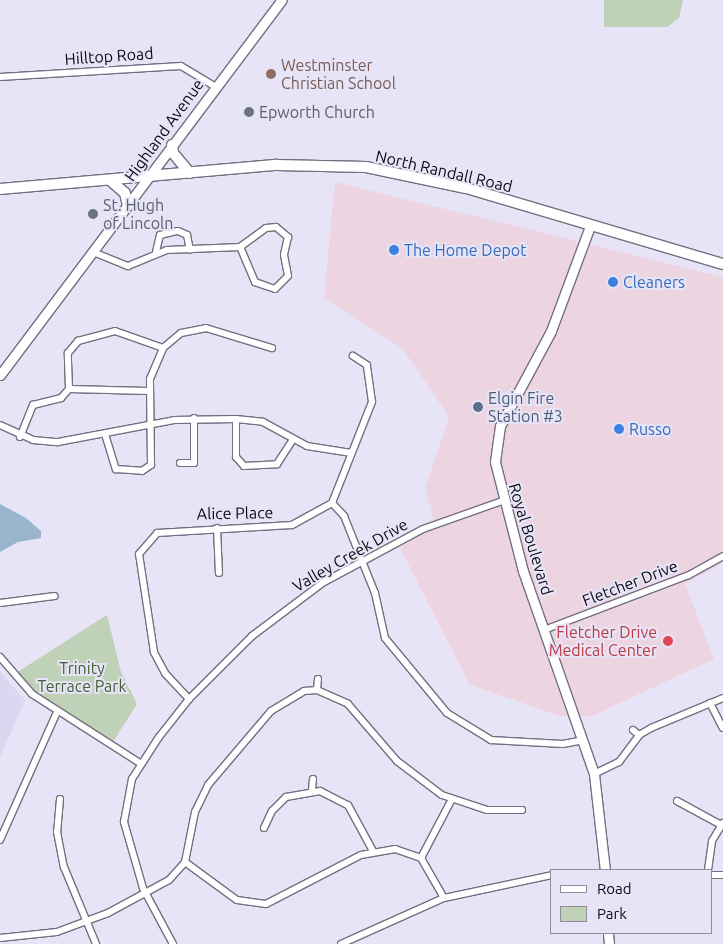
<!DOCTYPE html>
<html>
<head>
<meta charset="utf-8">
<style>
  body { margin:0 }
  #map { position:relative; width:723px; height:944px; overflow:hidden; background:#e7e4f7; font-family:Ubuntu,sans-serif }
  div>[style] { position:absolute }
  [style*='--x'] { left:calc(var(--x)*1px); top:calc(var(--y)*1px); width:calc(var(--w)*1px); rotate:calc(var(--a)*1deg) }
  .commercial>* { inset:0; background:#ecd5e1 }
  .built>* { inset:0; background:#dbd7f0 }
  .green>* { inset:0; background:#bfd2b7 }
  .water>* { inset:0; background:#98b5cd }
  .roads { filter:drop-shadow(1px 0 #726f80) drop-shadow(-1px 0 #726f80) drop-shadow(0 1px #726f80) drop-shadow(0 -1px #726f80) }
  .street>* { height:6px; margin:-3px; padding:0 3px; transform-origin:3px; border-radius:3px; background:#fff }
  .secondary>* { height:9px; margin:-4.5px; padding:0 4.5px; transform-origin:4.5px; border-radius:4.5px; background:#fff }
  .primary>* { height:10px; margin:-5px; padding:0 5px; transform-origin:5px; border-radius:5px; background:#fff }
  .dots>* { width:14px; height:14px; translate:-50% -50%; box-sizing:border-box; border:2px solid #e7e4f7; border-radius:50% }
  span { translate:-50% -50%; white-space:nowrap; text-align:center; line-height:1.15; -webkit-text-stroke:4px #e7e4f7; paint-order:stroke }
  .street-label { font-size:16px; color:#0b0a10 }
  .education-label { font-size:16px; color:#785e54 }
  .left { translate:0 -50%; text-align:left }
  .worship-label { font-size:16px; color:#5b616d }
  .shop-label { font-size:16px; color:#366cbe }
  .service-label { font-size:16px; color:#4e5e75 }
  .health-label { font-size:16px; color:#be3a42 }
  .right { translate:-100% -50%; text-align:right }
  .park-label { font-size:16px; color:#436134 }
  .legend { position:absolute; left:550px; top:869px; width:162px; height:65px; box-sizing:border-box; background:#e7e4f7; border:1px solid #8f8d9b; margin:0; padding:6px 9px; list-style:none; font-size:15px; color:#0b0a10 }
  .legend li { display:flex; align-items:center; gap:10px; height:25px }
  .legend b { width:25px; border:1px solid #8f8d9b }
</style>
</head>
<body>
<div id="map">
  <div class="commercial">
    <div style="clip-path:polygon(335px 182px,723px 277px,723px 563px,685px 584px,714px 659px,592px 716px,560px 716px,470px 685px,400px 548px,435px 524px,425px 488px,449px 417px,403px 349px,324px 298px)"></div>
  </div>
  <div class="built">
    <div style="clip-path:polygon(0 671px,25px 700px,0 757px)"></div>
  </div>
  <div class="green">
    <div style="clip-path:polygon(604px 0,683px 0,679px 18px,667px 27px,604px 27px)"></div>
    <div style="clip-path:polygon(107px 615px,121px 672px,137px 704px,113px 742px,43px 699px,16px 673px)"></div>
  </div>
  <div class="water">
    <div style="clip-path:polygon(0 504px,26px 518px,41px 531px,41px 538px,18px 542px,0 552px)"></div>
  </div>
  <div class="roads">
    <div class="street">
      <div style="--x:0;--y:77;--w:181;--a:-3.5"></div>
      <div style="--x:181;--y:66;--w:39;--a:31"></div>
      <div style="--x:276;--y:227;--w:16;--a:40"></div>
      <div style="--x:288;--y:237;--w:18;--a:103"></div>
      <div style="--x:284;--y:255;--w:21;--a:79"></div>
      <div style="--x:288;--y:276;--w:18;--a:135"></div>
      <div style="--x:275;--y:289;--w:21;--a:-161"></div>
      <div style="--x:255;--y:282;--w:38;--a:-113"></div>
      <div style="--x:240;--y:247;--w:32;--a:-36"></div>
      <div style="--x:266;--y:228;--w:10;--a:-6"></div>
      <div style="--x:93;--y:252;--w:38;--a:22"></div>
      <div style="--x:128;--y:266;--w:42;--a:-22.3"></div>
      <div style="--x:167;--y:250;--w:73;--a:-2.4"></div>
      <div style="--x:156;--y:252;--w:17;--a:-77"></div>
      <div style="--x:160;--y:235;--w:18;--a:-13"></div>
      <div style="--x:178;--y:231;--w:10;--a:24"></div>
      <div style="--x:187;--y:235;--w:15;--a:79"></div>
      <div style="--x:69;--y:389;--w:80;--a:1.4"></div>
      <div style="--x:236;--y:419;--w:38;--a:90"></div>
      <div style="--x:236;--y:457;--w:12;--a:48"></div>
      <div style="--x:244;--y:466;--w:33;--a:-3"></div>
      <div style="--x:277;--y:464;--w:27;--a:-57"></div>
      <div style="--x:0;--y:425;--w:36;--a:24"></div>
      <div style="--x:33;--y:440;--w:25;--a:5"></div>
      <div style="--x:58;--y:442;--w:118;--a:-10.7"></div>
      <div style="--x:174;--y:420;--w:62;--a:-0.9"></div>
      <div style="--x:236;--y:419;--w:27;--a:6"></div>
      <div style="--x:263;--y:422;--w:50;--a:28.6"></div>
      <div style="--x:307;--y:446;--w:45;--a:9"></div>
      <div style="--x:105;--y:434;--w:37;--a:73"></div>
      <div style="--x:116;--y:469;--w:26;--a:4"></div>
      <div style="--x:142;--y:471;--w:11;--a:-34"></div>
      <div style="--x:151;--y:465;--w:86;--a:-90.7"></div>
      <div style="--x:150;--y:379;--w:34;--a:-67"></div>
      <div style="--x:163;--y:348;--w:23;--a:-40"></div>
      <div style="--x:181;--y:333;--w:25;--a:-11"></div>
      <div style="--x:206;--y:328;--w:69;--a:16.9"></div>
      <div style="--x:20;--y:437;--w:35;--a:-68"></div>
      <div style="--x:33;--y:405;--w:29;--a:-14"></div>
      <div style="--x:61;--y:398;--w:12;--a:-48"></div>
      <div style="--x:69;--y:389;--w:36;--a:-92"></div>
      <div style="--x:68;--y:353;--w:16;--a:-50"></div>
      <div style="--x:78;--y:341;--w:38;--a:-15"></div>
      <div style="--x:115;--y:331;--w:51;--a:19.5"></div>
      <div style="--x:180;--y:463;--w:14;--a:0"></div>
      <div style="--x:194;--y:463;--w:45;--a:-90"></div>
      <div style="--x:332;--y:503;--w:18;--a:47"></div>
      <div style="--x:344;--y:516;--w:83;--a:68.1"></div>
      <div style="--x:375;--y:593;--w:46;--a:77.5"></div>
      <div style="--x:385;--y:638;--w:97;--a:50.4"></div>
      <div style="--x:447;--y:713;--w:52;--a:31.5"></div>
      <div style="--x:491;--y:740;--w:72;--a:3.2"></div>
      <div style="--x:563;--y:744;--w:21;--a:-11"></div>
      <div style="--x:217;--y:528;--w:45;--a:87.5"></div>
      <div style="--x:0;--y:603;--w:55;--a:-7.3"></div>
      <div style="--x:544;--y:630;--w:155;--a:-20.8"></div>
      <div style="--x:689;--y:575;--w:39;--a:-29"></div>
      <div style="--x:0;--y:657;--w:49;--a:49.1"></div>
      <div style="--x:32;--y:694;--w:128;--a:32.6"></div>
      <div style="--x:317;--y:690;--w:11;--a:-85"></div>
      <div style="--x:189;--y:699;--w:35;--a:-133"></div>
      <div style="--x:165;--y:673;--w:24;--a:-118"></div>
      <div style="--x:154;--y:652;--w:99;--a:-98.7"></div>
      <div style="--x:139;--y:554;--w:28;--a:-49"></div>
      <div style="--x:157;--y:533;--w:135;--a:-3.4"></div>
      <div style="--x:292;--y:525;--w:46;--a:-28.8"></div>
      <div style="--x:332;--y:503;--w:109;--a:-68.4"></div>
      <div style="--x:372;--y:402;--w:37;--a:-98"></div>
      <div style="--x:367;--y:365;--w:17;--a:-147"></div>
      <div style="--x:710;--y:703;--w:28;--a:63"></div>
      <div style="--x:633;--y:730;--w:8;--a:40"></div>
      <div style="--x:594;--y:774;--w:28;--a:-26"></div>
      <div style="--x:619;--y:762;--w:34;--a:-53"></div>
      <div style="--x:639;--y:735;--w:14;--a:-30"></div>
      <div style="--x:651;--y:728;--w:78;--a:-22.6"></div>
      <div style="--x:312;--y:790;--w:11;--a:-85"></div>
      <div style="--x:60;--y:799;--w:33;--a:95"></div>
      <div style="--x:57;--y:832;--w:36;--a:79"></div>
      <div style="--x:64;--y:867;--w:83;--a:67.4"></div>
      <div style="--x:677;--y:801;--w:50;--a:28.6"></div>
      <div style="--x:264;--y:828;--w:19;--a:-65"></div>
      <div style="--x:272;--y:811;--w:20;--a:-45"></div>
      <div style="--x:286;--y:797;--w:35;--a:-10"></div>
      <div style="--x:320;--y:791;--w:31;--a:27"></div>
      <div style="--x:348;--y:805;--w:52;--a:61.5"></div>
      <div style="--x:0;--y:840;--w:140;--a:-66"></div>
      <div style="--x:421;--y:858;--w:67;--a:-62.3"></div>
      <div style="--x:185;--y:862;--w:64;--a:36.2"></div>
      <div style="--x:237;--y:900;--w:29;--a:8"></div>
      <div style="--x:266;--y:904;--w:107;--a:-27.3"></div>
      <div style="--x:361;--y:855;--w:35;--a:-10"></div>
      <div style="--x:395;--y:849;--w:28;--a:19"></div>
      <div style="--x:421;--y:858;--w:46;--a:60.1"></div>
      <div style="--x:708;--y:870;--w:29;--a:-82"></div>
      <div style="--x:712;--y:841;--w:21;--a:-59"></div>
      <div style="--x:712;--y:875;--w:11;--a:0"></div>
      <div style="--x:0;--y:938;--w:57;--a:-6"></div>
      <div style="--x:57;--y:932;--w:54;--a:-20.4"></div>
      <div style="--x:108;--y:913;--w:69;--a:-28.4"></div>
      <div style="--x:169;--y:880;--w:24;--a:-48"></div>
      <div style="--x:185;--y:862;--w:51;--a:-78.7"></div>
      <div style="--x:195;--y:812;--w:30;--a:-64"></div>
      <div style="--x:208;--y:785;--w:97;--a:-49.6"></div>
      <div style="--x:271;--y:711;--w:39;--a:-31"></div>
      <div style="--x:304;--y:691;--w:13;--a:-4"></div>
      <div style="--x:317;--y:690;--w:34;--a:24"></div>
      <div style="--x:348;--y:704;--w:75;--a:49.3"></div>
      <div style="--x:397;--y:761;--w:56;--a:37.1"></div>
      <div style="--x:442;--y:795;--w:47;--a:18.4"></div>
      <div style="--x:487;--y:810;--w:35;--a:0"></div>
      <div style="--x:173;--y:944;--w:64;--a:-118.2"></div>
      <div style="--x:143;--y:888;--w:69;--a:-106.1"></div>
      <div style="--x:124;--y:822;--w:44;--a:-79.5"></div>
      <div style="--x:132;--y:779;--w:50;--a:-57.3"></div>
      <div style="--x:159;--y:737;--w:48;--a:-51.7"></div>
      <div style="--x:189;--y:699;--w:89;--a:-45"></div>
      <div style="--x:252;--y:636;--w:90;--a:-36.9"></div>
      <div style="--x:324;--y:582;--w:112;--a:-28.2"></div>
      <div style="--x:423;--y:529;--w:84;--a:-19.5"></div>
      <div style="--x:341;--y:944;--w:113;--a:-24.1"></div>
      <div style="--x:444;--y:898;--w:110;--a:-12"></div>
    </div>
    <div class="secondary">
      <div style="--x:590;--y:226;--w:112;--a:110.4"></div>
      <div style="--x:551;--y:331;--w:108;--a:118.2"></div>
      <div style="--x:500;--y:426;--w:36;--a:98"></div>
      <div style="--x:495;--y:462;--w:113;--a:75.6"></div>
      <div style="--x:523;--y:571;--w:215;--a:70.7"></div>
      <div style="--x:594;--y:774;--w:97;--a:83.5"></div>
      <div style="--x:0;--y:375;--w:469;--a:-53.1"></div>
      <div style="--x:608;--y:933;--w:11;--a:85"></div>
    </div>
    <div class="primary">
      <div style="--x:172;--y:145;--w:8;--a:83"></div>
      <div style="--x:173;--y:153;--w:26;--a:50"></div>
      <div style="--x:111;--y:181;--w:18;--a:41"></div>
      <div style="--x:125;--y:193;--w:13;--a:77"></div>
      <div style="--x:0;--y:189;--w:278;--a:-5"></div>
      <div style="--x:277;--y:165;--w:89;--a:1.3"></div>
      <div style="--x:366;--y:167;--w:102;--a:11.9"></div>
      <div style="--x:466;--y:188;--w:268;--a:16.5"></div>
    </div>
  </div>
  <div class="dots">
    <div style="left:271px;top:74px;background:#8d6e63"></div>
    <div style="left:249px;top:112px;background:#6b7280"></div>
    <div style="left:93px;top:214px;background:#6b7280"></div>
    <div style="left:394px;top:250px;background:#3f7fe0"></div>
    <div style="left:613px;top:282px;background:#3f7fe0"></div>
    <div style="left:478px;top:407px;background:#5c6f8a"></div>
    <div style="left:619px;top:429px;background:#3f7fe0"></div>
    <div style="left:668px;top:641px;background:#e0444e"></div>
  </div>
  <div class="street-label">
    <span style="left:109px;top:56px;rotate:-4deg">Hilltop Road</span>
    <span style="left:164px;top:130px;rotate:-54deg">Highland Avenue</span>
    <span style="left:444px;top:171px;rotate:13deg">North Randall Road</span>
    <span style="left:235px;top:513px;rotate:-1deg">Alice Place</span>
    <span style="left:531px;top:539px;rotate:73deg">Royal Boulevard</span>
    <span style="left:350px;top:555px;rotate:-30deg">Valley Creek Drive</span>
    <span style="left:630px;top:583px;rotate:-21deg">Fletcher Drive</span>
  </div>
  <div class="education-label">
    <span class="left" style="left:281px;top:74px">Westminster<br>Christian School</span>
  </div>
  <div class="worship-label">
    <span class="left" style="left:259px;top:112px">Epworth Church</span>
    <span class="left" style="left:103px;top:214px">St. Hugh<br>of Lincoln</span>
  </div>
  <div class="shop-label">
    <span class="left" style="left:404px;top:250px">The Home Depot</span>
    <span class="left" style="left:623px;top:282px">Cleaners</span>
    <span class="left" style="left:629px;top:429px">Russo</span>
  </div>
  <div class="service-label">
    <span class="left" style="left:488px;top:407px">Elgin Fire<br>Station #3</span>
  </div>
  <div class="health-label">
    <span class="right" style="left:657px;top:641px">Fletcher Drive<br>Medical Center</span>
  </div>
  <div class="park-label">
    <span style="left:82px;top:677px">Trinity<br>Terrace Park</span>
  </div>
  <ul class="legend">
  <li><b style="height:6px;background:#fff"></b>Road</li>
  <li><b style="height:14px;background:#bfd2b7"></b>Park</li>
  </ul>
</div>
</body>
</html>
